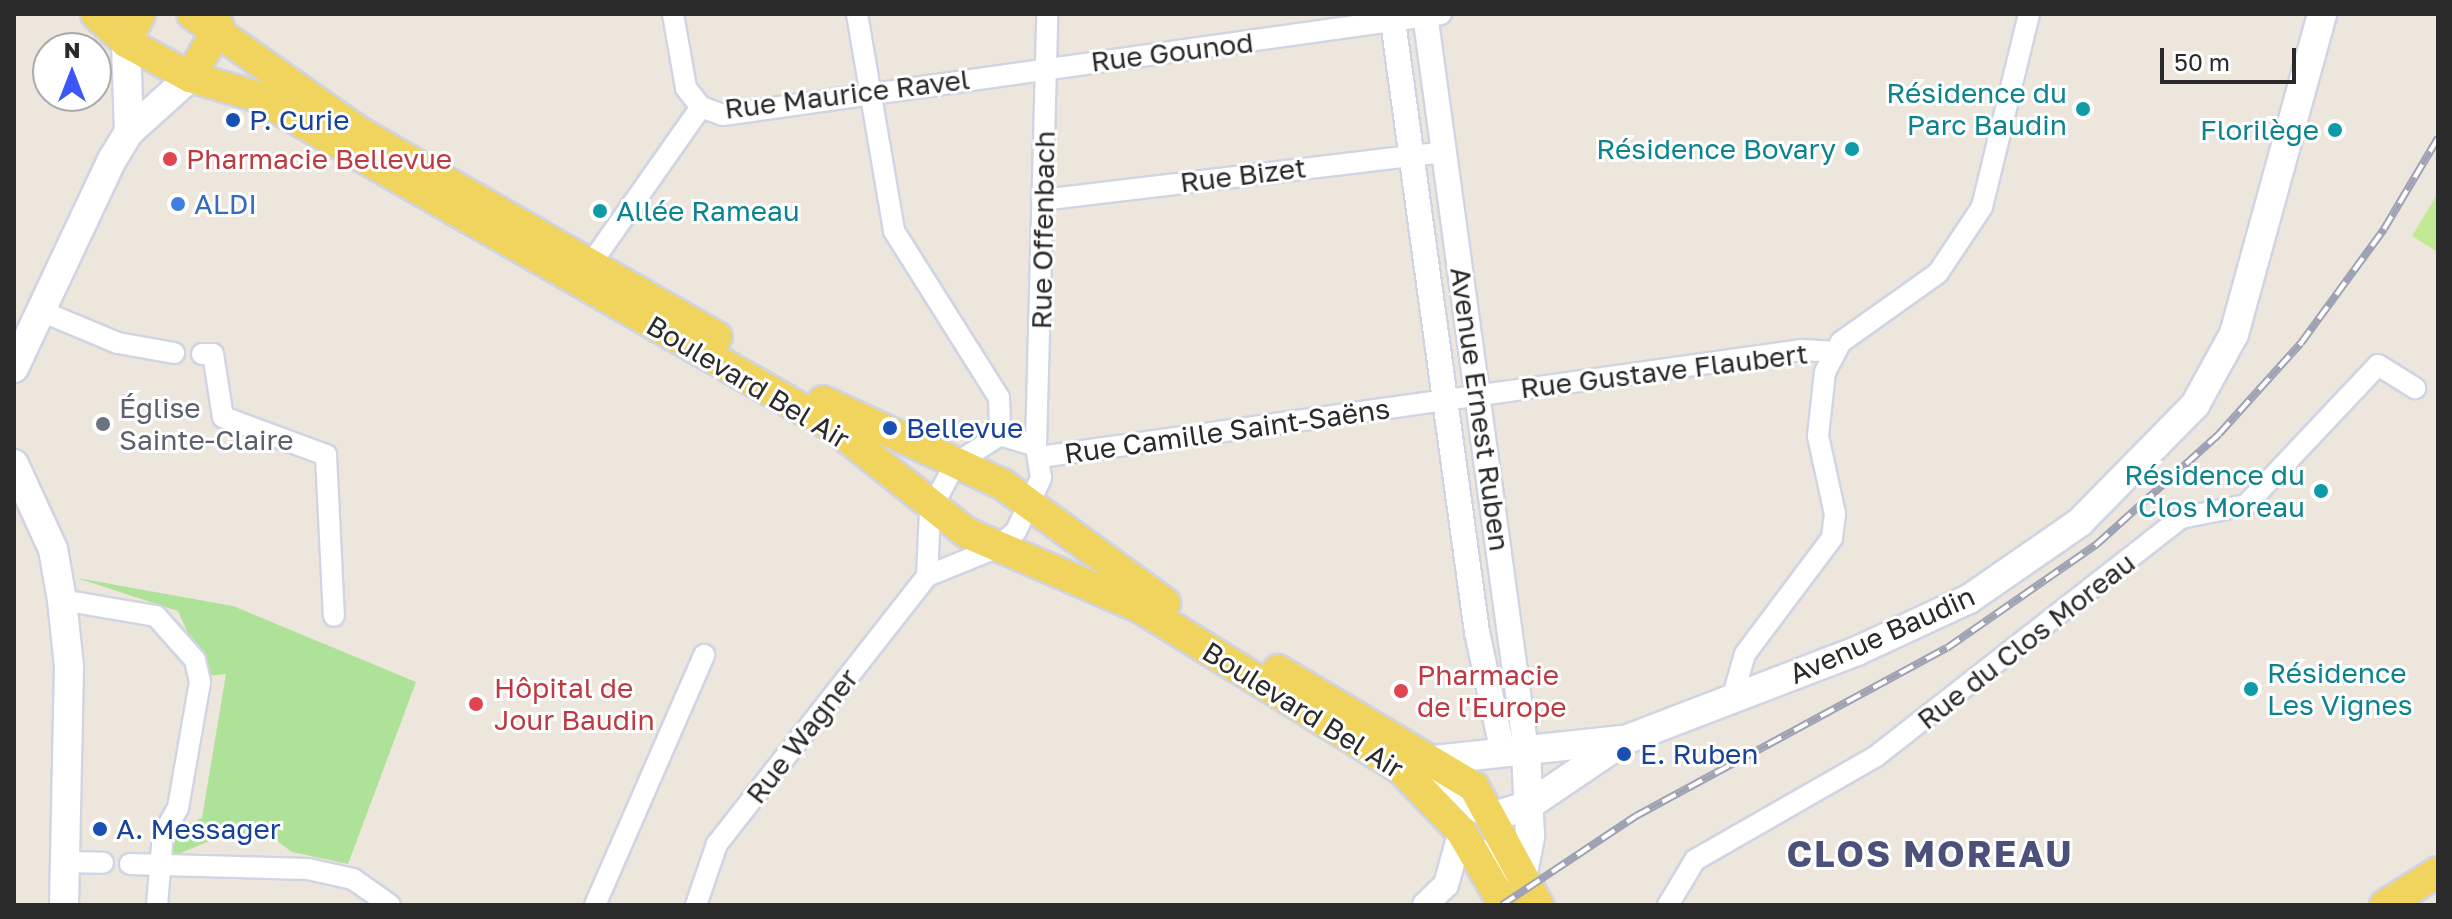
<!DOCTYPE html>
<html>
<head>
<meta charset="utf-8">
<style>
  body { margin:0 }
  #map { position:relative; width:2452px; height:919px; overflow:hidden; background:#ece6dc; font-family:"Golos Text",sans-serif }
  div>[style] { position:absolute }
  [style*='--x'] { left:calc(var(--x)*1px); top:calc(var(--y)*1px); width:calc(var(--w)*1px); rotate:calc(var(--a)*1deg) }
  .green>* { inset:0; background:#aee299 }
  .pitch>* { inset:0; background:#c2ea94 }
  .roads { filter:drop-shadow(2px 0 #d1d4e3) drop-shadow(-2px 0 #d1d4e3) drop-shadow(0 2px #d1d4e3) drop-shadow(0 -2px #d1d4e3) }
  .minor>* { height:20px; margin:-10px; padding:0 10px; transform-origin:10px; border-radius:10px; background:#fff }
  .tertiary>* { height:24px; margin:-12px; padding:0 12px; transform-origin:12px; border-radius:12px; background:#fff }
  .secondary>* { height:28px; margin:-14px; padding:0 14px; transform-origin:14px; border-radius:14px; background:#fff }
  .primary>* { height:30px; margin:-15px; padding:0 15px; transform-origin:15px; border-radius:15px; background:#f0d45d }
  .rail>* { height:8px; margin-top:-4px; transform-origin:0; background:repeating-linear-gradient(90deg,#fff 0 15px,#9fa1b4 0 30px); box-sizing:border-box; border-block:2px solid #9fa1b4 }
  .dots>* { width:22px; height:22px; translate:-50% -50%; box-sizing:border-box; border:4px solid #fff; border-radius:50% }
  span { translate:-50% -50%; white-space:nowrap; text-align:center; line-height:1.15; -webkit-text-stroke:6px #fff; paint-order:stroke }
  .street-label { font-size:28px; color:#2a2a2a }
  .culture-label { font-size:28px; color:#0d838f }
  .right { translate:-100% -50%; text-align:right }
  .left { translate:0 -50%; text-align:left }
  .transit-label { font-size:28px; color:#164399 }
  .health-label { font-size:28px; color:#be3a42 }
  .shop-label { font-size:28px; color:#366cbe }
  .worship-label { font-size:28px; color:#5b616d }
  .district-label { font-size:36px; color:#4b517a; font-weight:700; letter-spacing:2px }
  .frame { position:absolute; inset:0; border:16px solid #2a2a2a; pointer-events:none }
  .north { position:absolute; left:32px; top:32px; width:80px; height:80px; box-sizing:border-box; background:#fff; border:2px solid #aaa; border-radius:50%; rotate:0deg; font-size:22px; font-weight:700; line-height:32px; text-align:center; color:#2a2a2a }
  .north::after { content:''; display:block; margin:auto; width:28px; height:36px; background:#3c57f9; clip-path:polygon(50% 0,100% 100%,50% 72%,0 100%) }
  .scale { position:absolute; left:2160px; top:48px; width:136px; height:36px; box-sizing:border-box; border:4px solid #2a2a2a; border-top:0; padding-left:10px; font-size:24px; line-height:28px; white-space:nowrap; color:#2a2a2a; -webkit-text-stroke:6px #fff; paint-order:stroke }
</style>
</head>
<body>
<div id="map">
  <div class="green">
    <div style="clip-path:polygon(77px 578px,233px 606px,416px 682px,348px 864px,292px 852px,277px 841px,219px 837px,176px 855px,170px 847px,177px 829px,202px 818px,226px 674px,207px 676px,178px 611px)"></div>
  </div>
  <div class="pitch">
    <div style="clip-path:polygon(2438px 193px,2438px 252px,2412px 236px)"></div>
  </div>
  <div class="roads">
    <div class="minor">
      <div style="--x:673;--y:14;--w:75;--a:80"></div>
      <div style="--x:686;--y:88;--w:24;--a:52"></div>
      <div style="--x:701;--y:107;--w:23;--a:20"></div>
      <div style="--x:723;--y:115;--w:725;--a:-8.01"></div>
      <div style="--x:857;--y:14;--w:220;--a:80.3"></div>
      <div style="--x:894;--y:231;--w:197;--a:57.8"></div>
      <div style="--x:999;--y:398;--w:37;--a:88"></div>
      <div style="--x:1042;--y:200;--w:405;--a:-6.8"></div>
      <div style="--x:592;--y:262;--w:189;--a:-54.9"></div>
      <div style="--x:41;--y:311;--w:83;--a:22.6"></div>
      <div style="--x:118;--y:343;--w:57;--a:10.1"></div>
      <div style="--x:202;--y:354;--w:11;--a:0"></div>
      <div style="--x:213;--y:354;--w:64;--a:81"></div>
      <div style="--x:223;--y:417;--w:110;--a:20.3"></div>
      <div style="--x:326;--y:455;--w:161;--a:87.2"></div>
      <div style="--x:1036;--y:446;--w:432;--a:-88.5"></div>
      <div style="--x:1040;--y:457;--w:768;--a:-8"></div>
      <div style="--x:1801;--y:350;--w:34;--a:3"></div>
      <div style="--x:62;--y:600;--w:95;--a:9.7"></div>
      <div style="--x:156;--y:616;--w:59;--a:48.4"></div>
      <div style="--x:195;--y:660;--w:23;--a:77"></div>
      <div style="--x:200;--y:682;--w:128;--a:99.9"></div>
      <div style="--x:178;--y:808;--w:30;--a:120"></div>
      <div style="--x:163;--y:834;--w:71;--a:94.8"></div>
      <div style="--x:1732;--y:699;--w:47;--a:-73.9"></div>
      <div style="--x:1745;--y:654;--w:145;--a:-53.1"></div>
      <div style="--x:1832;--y:538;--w:24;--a:-83"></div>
      <div style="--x:1835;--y:514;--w:80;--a:-102.3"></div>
      <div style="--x:1818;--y:436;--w:64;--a:-83.8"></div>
      <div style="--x:1825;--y:372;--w:34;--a:-62"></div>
      <div style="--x:1841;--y:342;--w:119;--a:-35.4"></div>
      <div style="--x:1938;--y:273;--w:79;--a:-56.3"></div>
      <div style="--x:1982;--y:207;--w:199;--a:-76.3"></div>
      <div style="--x:64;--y:862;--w:39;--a:1"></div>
      <div style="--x:130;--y:864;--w:178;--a:1.6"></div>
      <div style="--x:308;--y:869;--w:46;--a:12.5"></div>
      <div style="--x:353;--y:879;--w:45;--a:35.1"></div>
      <div style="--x:595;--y:905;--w:273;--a:-66.4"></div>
      <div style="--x:696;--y:905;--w:65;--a:-71"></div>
      <div style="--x:717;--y:844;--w:340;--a:-51.9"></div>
      <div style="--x:927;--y:576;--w:74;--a:-22.1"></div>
      <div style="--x:996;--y:548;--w:26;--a:-40"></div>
      <div style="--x:1016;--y:531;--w:59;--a:-64.7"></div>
      <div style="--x:1041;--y:478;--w:32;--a:-99"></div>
      <div style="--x:1036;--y:446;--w:38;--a:-163"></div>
      <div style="--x:1000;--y:435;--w:54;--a:147.2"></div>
      <div style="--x:955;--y:464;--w:53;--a:118"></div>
      <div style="--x:930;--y:511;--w:65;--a:92.6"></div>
      <div style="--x:1668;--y:905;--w:52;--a:-59"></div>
      <div style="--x:1695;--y:860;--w:207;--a:-29.8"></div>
      <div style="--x:1875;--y:757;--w:388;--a:-38"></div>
      <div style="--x:2181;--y:518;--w:66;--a:-11.3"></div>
      <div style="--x:2246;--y:505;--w:192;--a:-46.7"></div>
      <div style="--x:2378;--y:365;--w:44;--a:31.9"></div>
    </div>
    <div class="tertiary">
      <div style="--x:1392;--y:14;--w:624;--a:82.17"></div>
      <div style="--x:1477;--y:632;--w:124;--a:77.9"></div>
      <div style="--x:1425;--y:14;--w:744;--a:82.2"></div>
      <div style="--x:1425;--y:905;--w:29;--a:-44"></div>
      <div style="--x:1446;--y:885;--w:56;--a:-74.5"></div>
    </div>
    <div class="secondary">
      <div style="--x:126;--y:42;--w:90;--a:88.1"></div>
      <div style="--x:14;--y:368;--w:230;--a:-64.8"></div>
      <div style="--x:112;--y:160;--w:33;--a:-59"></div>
      <div style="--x:129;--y:132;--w:82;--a:-42"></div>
      <div style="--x:14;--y:464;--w:94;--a:65.4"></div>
      <div style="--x:53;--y:549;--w:52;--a:80"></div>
      <div style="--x:62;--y:600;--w:67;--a:84"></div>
      <div style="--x:69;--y:667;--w:238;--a:91.2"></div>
      <div style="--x:1434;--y:760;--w:187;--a:-6.1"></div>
      <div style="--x:1400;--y:768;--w:106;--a:27.1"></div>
      <div style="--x:1494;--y:816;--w:37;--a:-17"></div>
      <div style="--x:1529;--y:805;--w:116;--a:-34.1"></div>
      <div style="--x:1625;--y:740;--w:248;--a:-21"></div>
      <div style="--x:1857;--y:651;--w:123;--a:-24.9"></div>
      <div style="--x:1969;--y:599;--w:135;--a:-34.7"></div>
      <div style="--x:2080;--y:522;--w:164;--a:-45.5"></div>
      <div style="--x:2195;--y:405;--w:81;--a:-61.2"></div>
      <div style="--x:2234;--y:334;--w:332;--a:-74.6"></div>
      <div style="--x:1474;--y:851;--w:54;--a:24.2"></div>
      <div style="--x:1523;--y:873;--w:38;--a:-79"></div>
      <div style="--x:1530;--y:836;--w:85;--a:-92.7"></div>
    </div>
    <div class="primary">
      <div style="--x:96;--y:14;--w:41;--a:43"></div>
      <div style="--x:126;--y:42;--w:73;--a:28.7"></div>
      <div style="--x:190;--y:77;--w:69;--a:16.1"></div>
      <div style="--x:256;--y:96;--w:667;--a:29.83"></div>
      <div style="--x:835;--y:428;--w:169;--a:38.5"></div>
      <div style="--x:967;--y:533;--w:189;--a:23.3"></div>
      <div style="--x:1141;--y:608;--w:304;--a:31.7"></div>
      <div style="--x:1400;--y:768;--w:88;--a:45.9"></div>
      <div style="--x:1461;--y:831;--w:86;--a:59.8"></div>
      <div style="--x:192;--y:14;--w:207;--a:35.2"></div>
      <div style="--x:361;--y:133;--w:410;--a:29.8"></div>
      <div style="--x:126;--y:42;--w:31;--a:-63"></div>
      <div style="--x:190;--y:77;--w:58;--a:-59.9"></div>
      <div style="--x:823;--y:401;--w:197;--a:24.9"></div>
      <div style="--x:1002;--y:484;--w:202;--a:36.1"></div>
      <div style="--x:1278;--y:670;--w:228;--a:30.8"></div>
      <div style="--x:1474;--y:787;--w:134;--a:61.5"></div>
      <div style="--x:2385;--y:905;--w:62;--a:-31.9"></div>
    </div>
  </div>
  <div class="rail">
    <div style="--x:1502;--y:905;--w:161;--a:-33.6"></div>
    <div style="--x:1636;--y:816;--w:353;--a:-28.4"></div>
    <div style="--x:1947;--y:648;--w:183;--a:-34.7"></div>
    <div style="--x:2097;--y:544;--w:164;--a:-42"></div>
    <div style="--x:2219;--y:434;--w:122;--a:-48"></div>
    <div style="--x:2301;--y:343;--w:141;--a:-53.9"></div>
    <div style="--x:2384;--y:229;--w:106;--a:-59.3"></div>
  </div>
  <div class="dots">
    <div style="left:2083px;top:109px;background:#0f9aa8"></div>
    <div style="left:233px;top:120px;background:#1a4fb4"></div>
    <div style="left:2335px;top:130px;background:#0f9aa8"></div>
    <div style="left:1852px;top:149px;background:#0f9aa8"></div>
    <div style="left:170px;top:159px;background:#e0444e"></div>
    <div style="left:178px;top:204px;background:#3f7fe0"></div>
    <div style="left:600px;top:211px;background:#0f9aa8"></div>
    <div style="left:103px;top:424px;background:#6b7280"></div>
    <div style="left:890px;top:428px;background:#1a4fb4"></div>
    <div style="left:2321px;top:491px;background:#0f9aa8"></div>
    <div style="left:2251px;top:689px;background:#0f9aa8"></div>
    <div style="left:1401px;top:691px;background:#e0444e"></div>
    <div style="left:476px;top:704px;background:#e0444e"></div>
    <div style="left:1624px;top:754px;background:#1a4fb4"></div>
    <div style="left:100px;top:829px;background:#1a4fb4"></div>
  </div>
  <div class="street-label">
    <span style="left:1172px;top:52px;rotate:-7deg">Rue Gounod</span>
    <span style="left:847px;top:94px;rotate:-7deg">Rue Maurice Ravel</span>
    <span style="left:1243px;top:175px;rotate:-7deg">Rue Bizet</span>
    <span style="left:1043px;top:230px;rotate:-89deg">Rue Offenbach</span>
    <span style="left:1664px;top:371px;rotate:-7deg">Rue Gustave Flaubert</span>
    <span style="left:748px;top:382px;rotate:31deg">Boulevard Bel Air</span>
    <span style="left:1480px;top:409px;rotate:82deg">Avenue Ernest Ruben</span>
    <span style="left:1227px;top:431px;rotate:-8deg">Rue Camille Saint-Saëns</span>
    <span style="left:1882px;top:635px;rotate:-24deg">Avenue Baudin</span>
    <span style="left:2026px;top:641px;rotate:-38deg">Rue du Clos Moreau</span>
    <span style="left:1303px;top:710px;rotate:32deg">Boulevard Bel Air</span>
    <span style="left:802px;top:736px;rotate:-52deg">Rue Wagner</span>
  </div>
  <div class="culture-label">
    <span class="right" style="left:2067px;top:109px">Résidence du<br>Parc Baudin</span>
    <span class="right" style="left:2319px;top:130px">Florilège</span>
    <span class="right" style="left:1836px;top:149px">Résidence Bovary</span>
    <span class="left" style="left:616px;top:211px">Allée Rameau</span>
    <span class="right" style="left:2305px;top:491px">Résidence du<br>Clos Moreau</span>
    <span class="left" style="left:2267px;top:689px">Résidence<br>Les Vignes</span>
  </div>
  <div class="transit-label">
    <span class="left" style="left:249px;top:120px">P. Curie</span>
    <span class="left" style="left:906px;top:428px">Bellevue</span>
    <span class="left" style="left:1640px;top:754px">E. Ruben</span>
    <span class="left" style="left:116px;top:829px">A. Messager</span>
  </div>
  <div class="health-label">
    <span class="left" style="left:186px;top:159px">Pharmacie Bellevue</span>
    <span class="left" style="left:1417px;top:691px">Pharmacie<br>de l'Europe</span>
    <span class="left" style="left:494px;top:704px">Hôpital de<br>Jour Baudin</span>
  </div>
  <div class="shop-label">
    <span class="left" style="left:194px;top:204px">ALDI</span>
  </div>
  <div class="worship-label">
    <span class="left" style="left:119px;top:424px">Église<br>Sainte-Claire</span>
  </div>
  <div class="district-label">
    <span style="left:1930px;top:854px">CLOS MOREAU</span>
  </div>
  <div class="frame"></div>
  <div class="north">N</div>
  <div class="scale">50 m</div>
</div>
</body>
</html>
